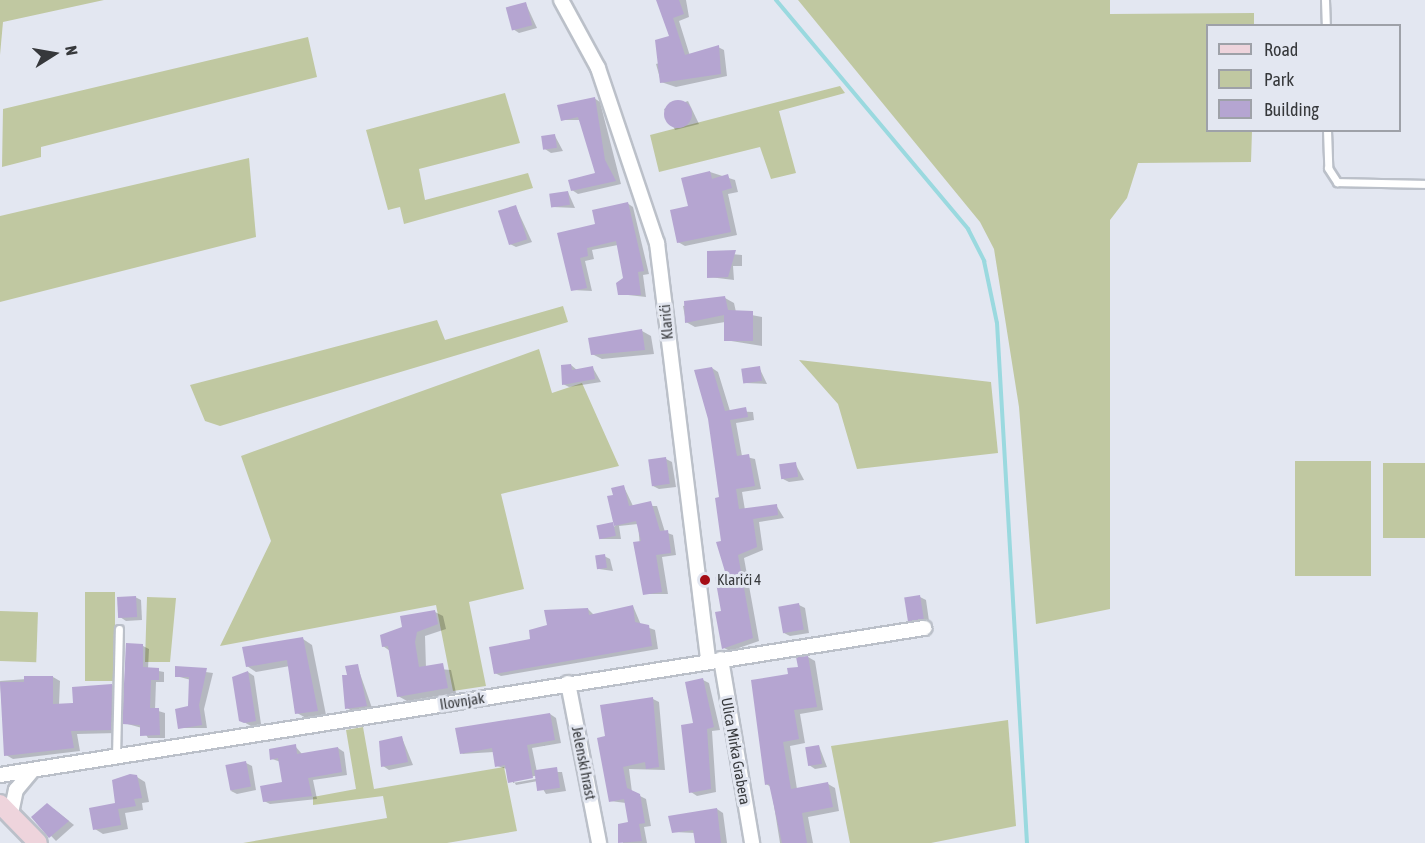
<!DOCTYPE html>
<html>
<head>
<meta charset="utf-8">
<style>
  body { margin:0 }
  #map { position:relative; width:1425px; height:843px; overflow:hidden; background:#e3e7f1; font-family:"Asap Condensed",sans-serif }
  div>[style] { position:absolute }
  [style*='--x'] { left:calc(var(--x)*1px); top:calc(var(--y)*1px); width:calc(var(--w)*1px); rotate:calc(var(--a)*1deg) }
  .green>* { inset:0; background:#c0c8a1; transform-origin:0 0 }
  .shadow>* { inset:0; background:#0003 }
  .stream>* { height:4px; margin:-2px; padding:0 2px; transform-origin:2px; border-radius:2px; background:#9ad9df }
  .building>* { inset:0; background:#b5a5d1; transform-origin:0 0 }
  .round { border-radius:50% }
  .roads { filter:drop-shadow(2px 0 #bbc0c9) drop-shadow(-2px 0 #bbc0c9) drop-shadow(0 2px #bbc0c9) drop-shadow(0 -2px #bbc0c9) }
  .lane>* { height:7px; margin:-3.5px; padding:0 3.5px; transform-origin:3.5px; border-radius:3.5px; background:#fff }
  .street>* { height:14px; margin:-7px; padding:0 7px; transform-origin:7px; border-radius:7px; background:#fff }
  .secondary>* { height:18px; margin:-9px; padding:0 9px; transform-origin:9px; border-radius:9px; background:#eed4dc }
  .dots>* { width:16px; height:16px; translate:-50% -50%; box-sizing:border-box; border:3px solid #e3e7f1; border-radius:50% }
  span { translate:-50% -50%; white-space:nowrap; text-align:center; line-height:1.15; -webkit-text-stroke:6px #e3e7f1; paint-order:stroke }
  .street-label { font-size:15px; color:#36383b }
  .poi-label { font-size:15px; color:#36383b }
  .left { translate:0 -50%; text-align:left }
  .legend { position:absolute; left:1206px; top:24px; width:195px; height:108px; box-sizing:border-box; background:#e3e7f1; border:2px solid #9ea1a8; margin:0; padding:8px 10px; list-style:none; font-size:18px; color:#36383b }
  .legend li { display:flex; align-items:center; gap:12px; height:30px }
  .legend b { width:30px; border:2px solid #9ea1a8 }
  .north { position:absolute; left:24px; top:24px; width:60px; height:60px; -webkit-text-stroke:4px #e3e7f1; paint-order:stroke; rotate:79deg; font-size:16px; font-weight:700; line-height:24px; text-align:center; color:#36383b }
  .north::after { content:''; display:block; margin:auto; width:21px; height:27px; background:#36383b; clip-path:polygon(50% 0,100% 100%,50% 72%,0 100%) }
</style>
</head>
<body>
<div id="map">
  <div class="green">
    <div style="clip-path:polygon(0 0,104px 0,3px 22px,0 55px)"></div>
    <div style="clip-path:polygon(798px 0,1110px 0,1110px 14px,1254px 13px,1254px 25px,1208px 26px,1208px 130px,1252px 131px,1251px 162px,1138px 163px,1127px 198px,1110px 220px,1110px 609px,1036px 624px,1019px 407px,994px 249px,980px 222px)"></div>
    <div style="clip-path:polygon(308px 37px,317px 77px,41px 147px,41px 157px,2px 167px,3px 109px)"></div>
    <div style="clip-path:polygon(840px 86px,845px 93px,779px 111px,796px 173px,771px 179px,760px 147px,659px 172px,650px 135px)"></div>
    <div style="clip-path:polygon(505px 93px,520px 143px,419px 169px,425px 200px,528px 173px,533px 188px,404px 224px,400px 207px,388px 210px,366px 130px)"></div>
    <div style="clip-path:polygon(249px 158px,256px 237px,0 302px,0 216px)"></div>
    <div style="clip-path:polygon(563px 306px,568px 322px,220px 426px,205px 421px,190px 385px,437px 320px,445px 340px)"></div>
    <div style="clip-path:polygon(539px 349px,552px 393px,582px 383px,619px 466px,501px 494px,524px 589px,469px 602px,486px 686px,453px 691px,436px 605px,220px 646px,271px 541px,241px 456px)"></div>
    <div style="clip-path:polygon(799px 360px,991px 382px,998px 453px,857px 469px,838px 404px)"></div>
    <div style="left:1371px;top:461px;width:115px;height:76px;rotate:90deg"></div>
    <div style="left:1383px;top:463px;width:42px;height:75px"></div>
    <div style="left:115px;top:592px;width:89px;height:30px;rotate:90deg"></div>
    <div style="clip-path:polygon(147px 597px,176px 598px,170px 662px,145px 662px)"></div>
    <div style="left:0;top:611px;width:38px;height:50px;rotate:2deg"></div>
    <div style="clip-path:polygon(1008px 720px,1016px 826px,931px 843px,850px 843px,831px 746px)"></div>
    <div style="clip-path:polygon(363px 727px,374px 789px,504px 767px,517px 831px,447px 843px,243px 843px,387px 818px,383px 796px,313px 805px,313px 797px,356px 789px,346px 730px)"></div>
  </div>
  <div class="shadow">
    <div style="clip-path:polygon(658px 0,686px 0,689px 17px,679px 21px,690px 56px,718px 47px,724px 50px,727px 76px,676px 87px,661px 82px,656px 64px,663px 62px,671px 37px)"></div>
    <div style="clip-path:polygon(526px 4px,537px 28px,519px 33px,513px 29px)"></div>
    <div style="clip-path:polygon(594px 98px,600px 102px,621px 184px,578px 194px,572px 190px,597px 174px,581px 120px,562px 120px)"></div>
    <div style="clip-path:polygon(688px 101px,699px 124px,675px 130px,664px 109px)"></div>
    <div style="clip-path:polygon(555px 136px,563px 151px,551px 153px,545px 149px)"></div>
    <div style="clip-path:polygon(710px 172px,735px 180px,738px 192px,728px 194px,737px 235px,685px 246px,678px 242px)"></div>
    <div style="clip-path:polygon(568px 192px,575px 208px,553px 207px)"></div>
    <div style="clip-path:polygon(627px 203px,633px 207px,649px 274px,643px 275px,646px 297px,619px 294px,625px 279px,618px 245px,592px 250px,594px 259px,585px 261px,592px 291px,572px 290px,559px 234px,597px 226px)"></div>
    <div style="clip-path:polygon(516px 207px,532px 242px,516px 247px,510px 244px)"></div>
    <div style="clip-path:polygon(709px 252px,742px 255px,742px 266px,733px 266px,734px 280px,709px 277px)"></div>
    <div style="clip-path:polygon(725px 298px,734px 303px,736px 312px,762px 317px,762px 346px,725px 340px,725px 322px,695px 327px,686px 322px,683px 306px)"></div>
    <div style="clip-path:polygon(642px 331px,651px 336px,654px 354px,602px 359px,592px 354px)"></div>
    <div style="clip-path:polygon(571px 365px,577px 370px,593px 368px,601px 382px,569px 387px,563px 384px)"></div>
    <div style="clip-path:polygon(759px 367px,767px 384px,745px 383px)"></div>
    <div style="clip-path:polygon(712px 368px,718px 372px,730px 411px,753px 412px,754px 420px,736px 423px,742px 456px,755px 459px,761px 489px,742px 492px,745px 510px,776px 505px,784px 518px,759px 522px,763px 550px,744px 558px,759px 641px,730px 651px,724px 648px,728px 577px)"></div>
    <div style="clip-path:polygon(666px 459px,672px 462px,676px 487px,659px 489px,653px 486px)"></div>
    <div style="clip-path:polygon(795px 463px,804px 480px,789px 482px,783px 479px)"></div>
    <div style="clip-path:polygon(624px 487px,633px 506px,657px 506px,665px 532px,673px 535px,676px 555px,662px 557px,668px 594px,644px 594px,638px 524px,619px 526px,621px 539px,600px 539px,616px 525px,614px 496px)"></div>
    <div style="clip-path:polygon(604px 556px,610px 559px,613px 571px,599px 569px)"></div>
    <div style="clip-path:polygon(135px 597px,141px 600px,142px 620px,126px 621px,120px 617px)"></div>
    <div style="clip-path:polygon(920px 597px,926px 600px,929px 621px,915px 623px,909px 620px)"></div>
    <div style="clip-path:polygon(799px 605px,805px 608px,809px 633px,790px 636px,784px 633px)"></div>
    <div style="clip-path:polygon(633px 606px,641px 625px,655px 630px,658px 649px,501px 676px,495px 673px,549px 626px,588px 609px,594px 615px)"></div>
    <div style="clip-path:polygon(435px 612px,443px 616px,446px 629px,425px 636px,426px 668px,451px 670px,456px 693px,407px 701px,398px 696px,390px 651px,383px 646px)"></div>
    <div style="clip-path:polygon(303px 639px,312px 645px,326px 715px,306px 718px,297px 713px,290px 666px,256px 672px,247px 666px)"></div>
    <div style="clip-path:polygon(143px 646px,149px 649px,148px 669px,164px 672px,164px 682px,156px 682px,155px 710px,165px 713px,165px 738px,148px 738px,142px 728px,124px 723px)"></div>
    <div style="clip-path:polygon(808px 657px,815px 661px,823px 710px,800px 714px,805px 743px,790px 746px,797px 789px,828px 784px,835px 788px,839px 811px,808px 817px,813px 843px,780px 843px,771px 787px,766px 784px,790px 676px)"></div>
    <div style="clip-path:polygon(357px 665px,372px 708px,352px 711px,347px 708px)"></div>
    <div style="clip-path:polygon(177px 668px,213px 673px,204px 709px,207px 728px,179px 728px,190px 708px,191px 680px,176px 676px)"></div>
    <div style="clip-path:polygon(248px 672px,254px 676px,261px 724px,251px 726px,240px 720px,233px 678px)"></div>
    <div style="clip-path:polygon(53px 677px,60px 681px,59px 705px,74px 705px,112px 685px,119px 689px,117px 733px,77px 734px,80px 751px,13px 759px,6px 755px,0 681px)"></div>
    <div style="clip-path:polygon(703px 680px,709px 683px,720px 730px,712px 731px,716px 792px,697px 796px,691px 792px)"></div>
    <div style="clip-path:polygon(653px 699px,659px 702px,665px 770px,629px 769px,632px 792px,646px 799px,651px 826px,644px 827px,647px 843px,623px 843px,620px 825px,630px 823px,626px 803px,610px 801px,607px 738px)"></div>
    <div style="clip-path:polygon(evenodd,550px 714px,556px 718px,561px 743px,532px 748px,537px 772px,562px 772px,566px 791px,546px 794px,538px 781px,516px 785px,507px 769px,497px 766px,494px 752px,461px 754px,550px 714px,540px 775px,541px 778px,513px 783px,513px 780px,540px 775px)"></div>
    <div style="clip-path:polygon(402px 738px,413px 765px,389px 770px,383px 766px)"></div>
    <div style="clip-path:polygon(295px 746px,302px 754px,338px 748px,344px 752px,347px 775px,313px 780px,317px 799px,270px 804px,264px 801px,284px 783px,281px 762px,272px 759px)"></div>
    <div style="clip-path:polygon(819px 746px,827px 767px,815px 769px,809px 765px)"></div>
    <div style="clip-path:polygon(246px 763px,252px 766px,256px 790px,237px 794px,231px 791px)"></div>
    <div style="clip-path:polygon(137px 777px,145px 782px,149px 802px,142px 803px,143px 810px,125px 813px,128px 829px,103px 834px,95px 829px)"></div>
    <div style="clip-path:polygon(54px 809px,74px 825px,56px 841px,33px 817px)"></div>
    <div style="clip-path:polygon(717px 809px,723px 813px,727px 843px,697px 843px,695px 833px,673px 832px)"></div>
  </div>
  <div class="stream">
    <div style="--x:776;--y:0;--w:299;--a:50"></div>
    <div style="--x:968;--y:229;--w:36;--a:63"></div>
    <div style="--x:984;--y:261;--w:63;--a:78.2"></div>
    <div style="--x:997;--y:323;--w:521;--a:86.7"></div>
  </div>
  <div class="building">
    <div style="clip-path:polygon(656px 0,679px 0,684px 14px,673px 18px,685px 55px,719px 45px,721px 74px,660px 83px,655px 40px,669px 36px)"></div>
    <div style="left:526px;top:2px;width:24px;height:21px;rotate:75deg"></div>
    <div style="clip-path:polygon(595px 97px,605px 160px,616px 181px,571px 191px,568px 180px,595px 173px,578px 117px,561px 121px,557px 105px)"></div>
    <div class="round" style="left:664px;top:100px;width:28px;height:28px"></div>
    <div style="left:555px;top:134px;width:14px;height:14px;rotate:82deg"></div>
    <div style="clip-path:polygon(710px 171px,712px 179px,728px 174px,732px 188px,722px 191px,731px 232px,677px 243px,670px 210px,688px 206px,681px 178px)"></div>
    <div style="left:568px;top:191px;width:14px;height:19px;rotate:82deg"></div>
    <div style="clip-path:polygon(628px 202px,644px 271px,638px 272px,641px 295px,618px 295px,616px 283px,623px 278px,616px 241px,587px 248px,588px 256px,580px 258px,587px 288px,571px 291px,557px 233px,595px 224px,592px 210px)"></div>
    <div style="left:516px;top:205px;width:36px;height:19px;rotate:72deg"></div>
    <div style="clip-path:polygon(736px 250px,728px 277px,707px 278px,707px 251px)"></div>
    <div style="clip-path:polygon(725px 296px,728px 310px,753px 311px,753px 341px,724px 341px,724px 315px,685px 323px,684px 301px)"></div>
    <div style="clip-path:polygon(642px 329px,645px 350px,591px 355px,588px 338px)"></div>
    <div style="clip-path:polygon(571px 364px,572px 370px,593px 366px,595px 379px,562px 385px,561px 365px)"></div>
    <div style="left:760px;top:366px;width:15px;height:19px;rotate:82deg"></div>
    <div style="clip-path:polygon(712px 367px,725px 411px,746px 407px,748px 417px,730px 420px,737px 456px,749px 454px,755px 486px,736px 489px,739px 509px,777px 504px,778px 515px,753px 519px,757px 547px,738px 555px,753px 638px,722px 649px,715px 612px,721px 611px,715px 577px,726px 575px,716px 542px,721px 541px,715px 498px,719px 497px,708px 419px,694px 370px)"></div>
    <div style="left:666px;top:457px;width:27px;height:18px;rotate:82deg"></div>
    <div style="left:796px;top:462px;width:15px;height:17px;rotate:82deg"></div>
    <div style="clip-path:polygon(624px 485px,629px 506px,651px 501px,660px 531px,668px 530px,671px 553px,656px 555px,662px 592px,643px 595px,633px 542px,641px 541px,636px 521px,614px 526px,607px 496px,613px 495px,611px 488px)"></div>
    <div style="left:613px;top:522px;width:14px;height:17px;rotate:78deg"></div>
    <div style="left:605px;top:554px;width:14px;height:10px;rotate:82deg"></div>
    <div style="left:920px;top:595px;width:24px;height:16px;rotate:81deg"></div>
    <div style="left:136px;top:596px;width:21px;height:19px;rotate:87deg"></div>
    <div style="left:799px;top:603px;width:27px;height:21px;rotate:80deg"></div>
    <div style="clip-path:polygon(633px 605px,635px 622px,649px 625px,652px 646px,494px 674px,489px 647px,530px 639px,529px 630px,547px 625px,544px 610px,588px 608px,589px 615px)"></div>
    <div style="clip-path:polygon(435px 610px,438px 624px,417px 632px,415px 642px,419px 667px,443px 663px,448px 688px,397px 697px,388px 646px,382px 647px,380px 635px,402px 627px,400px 616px)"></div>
    <div style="clip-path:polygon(303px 637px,318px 711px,295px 714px,287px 660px,246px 667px,242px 647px)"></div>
    <div style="clip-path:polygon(126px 643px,143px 644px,143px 667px,159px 668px,159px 680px,151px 680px,150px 708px,159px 708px,160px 735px,140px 736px,140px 725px,122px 724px)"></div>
    <div style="clip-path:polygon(808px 656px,817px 707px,794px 710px,799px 739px,783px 742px,791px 789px,828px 782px,833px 807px,802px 813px,807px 843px,782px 843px,769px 784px,765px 785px,751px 680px,788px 674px,787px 668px,798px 667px,796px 657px)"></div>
    <div style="clip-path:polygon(358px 664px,367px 706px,345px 709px,342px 675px,347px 675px,345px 666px)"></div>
    <div style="clip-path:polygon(175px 666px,207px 668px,199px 705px,202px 725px,178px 729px,175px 709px,188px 706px,189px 677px,175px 677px)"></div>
    <div style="clip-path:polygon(248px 671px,256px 721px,244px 723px,239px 721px,232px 677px)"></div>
    <div style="clip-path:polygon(24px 676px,53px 676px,53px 704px,73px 703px,72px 687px,112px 684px,111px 730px,71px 731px,74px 748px,4px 756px,0 682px,24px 682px)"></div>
    <div style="clip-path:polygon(703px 678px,714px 727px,707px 729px,711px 789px,689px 793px,681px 725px,693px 723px,685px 682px)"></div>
    <div style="clip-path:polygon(653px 697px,659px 767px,646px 769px,645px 762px,623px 767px,627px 788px,640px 794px,645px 823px,639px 824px,642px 841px,618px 843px,618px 824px,628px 822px,624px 799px,609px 802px,597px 738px,605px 736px,600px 705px)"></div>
    <div style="clip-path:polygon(550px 713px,555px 740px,527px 745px,533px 778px,508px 783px,505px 765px,495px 767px,492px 748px,460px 754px,455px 728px)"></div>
    <div style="clip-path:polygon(402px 736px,408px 762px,381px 767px,379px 741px)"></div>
    <div style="clip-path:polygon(296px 744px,297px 754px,338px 747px,342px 772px,308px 778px,312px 796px,263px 802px,260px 786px,282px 782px,278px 758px,270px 760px,269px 749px)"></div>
    <div style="left:819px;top:745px;width:19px;height:14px;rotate:81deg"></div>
    <div style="left:246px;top:761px;width:26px;height:21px;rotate:79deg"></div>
    <div style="left:557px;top:767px;width:21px;height:23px;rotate:82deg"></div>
    <div style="clip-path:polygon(130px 774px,137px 775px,142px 798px,134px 799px,136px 806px,118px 809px,121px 825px,93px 830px,89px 808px,115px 803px,112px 780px)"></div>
    <div style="clip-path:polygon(47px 803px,69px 821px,49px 838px,31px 817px)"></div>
    <div style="clip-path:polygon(717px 808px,721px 843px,695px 843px,693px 830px,672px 833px,668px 816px)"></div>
  </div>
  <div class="roads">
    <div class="lane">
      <div style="--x:1325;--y:0;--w:26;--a:88"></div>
      <div style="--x:1327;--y:130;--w:38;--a:88"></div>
      <div style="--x:1328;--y:168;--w:17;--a:57"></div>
      <div style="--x:1337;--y:182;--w:88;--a:1.3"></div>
      <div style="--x:116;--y:757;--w:128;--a:-88.7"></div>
    </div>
    <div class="street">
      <div style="--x:561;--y:0;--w:77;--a:61.4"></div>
      <div style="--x:598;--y:68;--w:185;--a:71.4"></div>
      <div style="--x:657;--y:243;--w:421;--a:83"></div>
      <div style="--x:721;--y:659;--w:187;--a:80.4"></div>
      <div style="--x:568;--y:683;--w:163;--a:79"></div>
      <div style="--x:0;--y:775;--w:936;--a:-9.04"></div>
      <div style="--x:11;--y:813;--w:24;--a:-78"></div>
      <div style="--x:16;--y:790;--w:26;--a:-50"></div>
    </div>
    <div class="secondary">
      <div style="--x:0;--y:804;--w:54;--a:45.7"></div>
    </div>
  </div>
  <div class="dots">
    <div style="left:705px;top:580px;background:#a50d16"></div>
  </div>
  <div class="street-label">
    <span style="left:666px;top:322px;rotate:-95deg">Klarići</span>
    <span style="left:462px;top:701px;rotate:-9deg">Ilovnjak</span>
    <span style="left:736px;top:751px;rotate:80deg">Ulica Mirka Grabera</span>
    <span style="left:584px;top:763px;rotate:79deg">Jelenski hrast</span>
  </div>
  <div class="poi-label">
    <span class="left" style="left:717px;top:580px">Klarići 4</span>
  </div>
  <ul class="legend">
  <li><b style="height:8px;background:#eed4dc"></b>Road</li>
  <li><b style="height:16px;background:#c0c8a1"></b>Park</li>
  <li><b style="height:16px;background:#b5a5d1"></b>Building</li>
  </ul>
  <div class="north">N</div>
</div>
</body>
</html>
